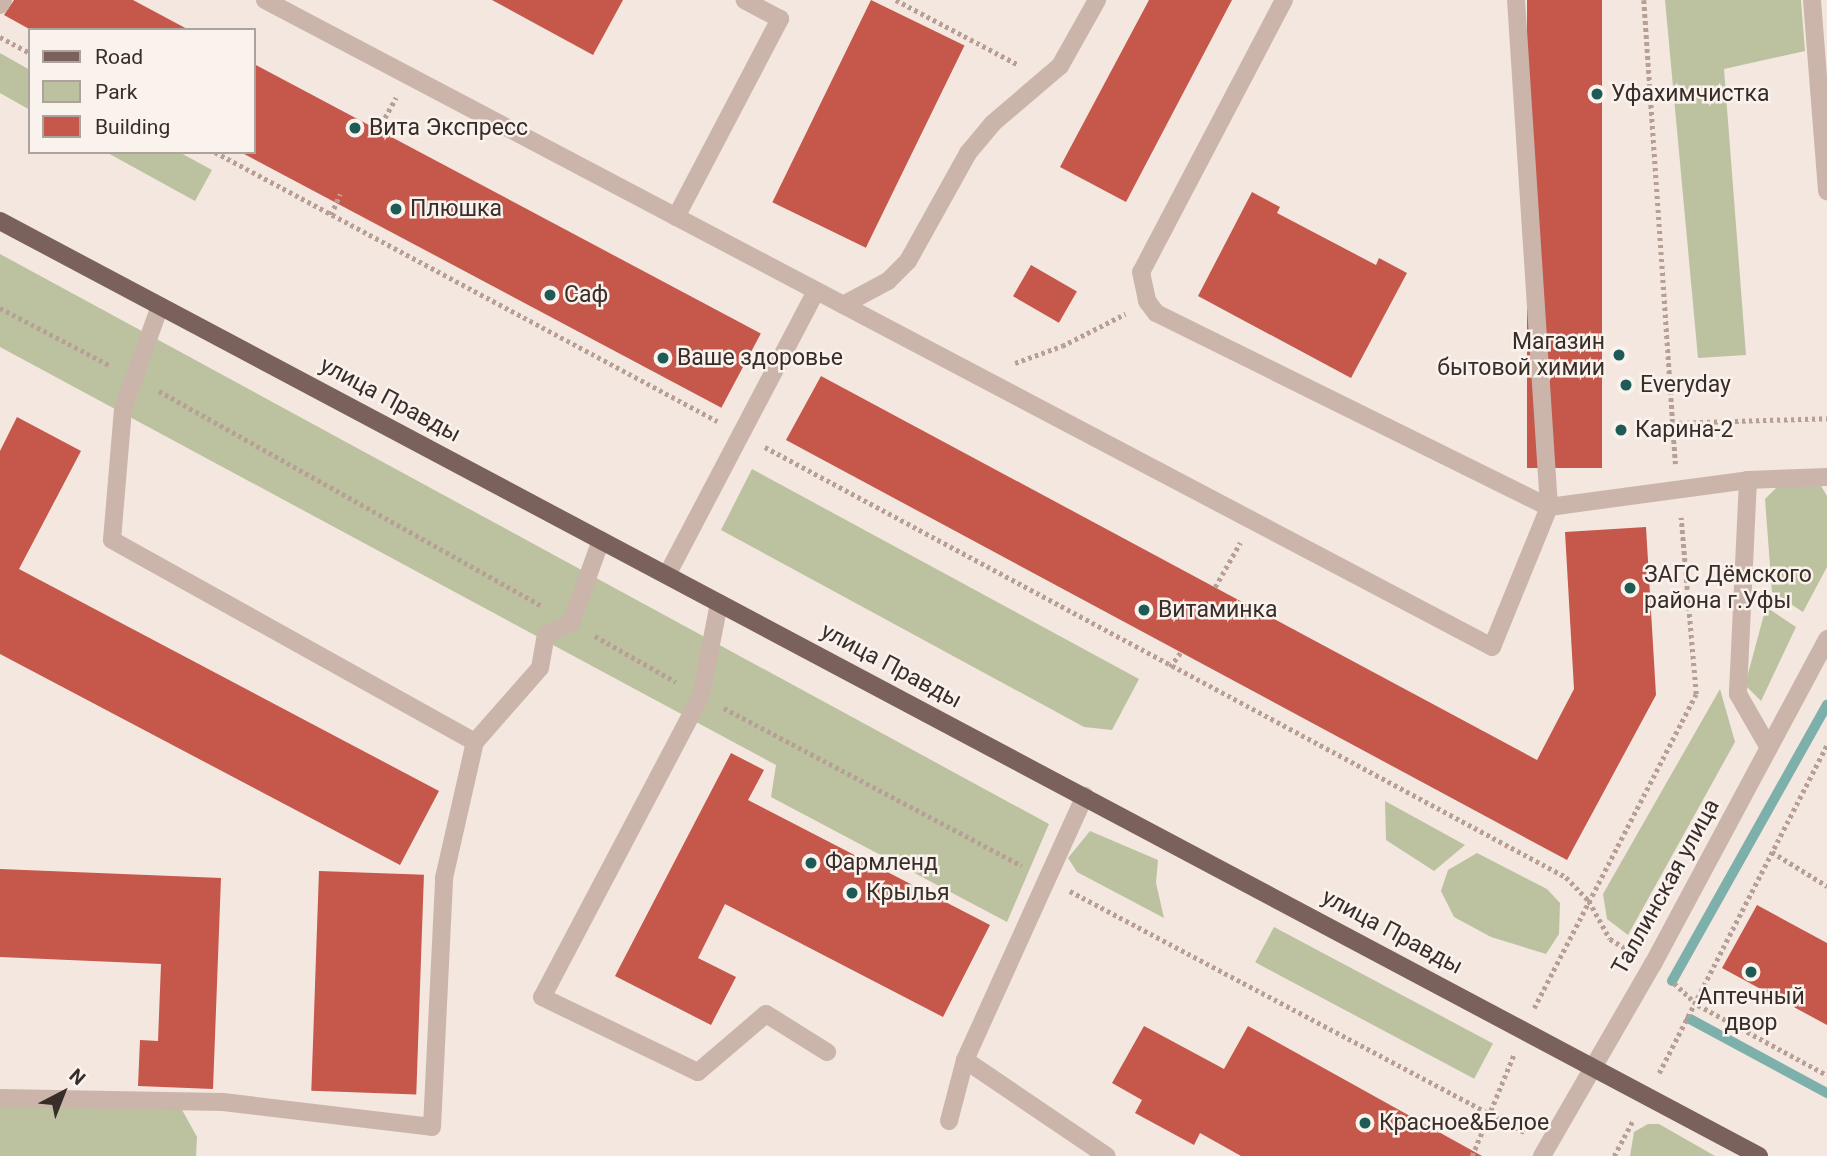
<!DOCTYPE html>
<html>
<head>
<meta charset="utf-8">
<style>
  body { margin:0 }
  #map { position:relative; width:1827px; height:1156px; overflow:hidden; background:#f3e7df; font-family:Roboto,sans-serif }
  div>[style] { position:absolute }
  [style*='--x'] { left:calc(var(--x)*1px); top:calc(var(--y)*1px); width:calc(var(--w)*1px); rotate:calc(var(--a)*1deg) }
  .green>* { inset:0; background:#bcc29f; transform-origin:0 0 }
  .stream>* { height:10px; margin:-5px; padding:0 5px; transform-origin:5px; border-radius:5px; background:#7eb0ab }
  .building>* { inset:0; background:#c5574b; transform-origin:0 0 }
  .path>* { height:4.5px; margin-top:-2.25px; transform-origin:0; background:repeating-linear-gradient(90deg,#b79f95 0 3.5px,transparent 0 7px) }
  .minor>* { height:18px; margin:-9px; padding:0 9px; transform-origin:9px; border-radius:9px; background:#cbb5ab }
  .major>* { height:18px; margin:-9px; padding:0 9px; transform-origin:9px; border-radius:9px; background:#7b615b }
  .dots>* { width:19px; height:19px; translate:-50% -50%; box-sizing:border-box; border:4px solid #faf2ec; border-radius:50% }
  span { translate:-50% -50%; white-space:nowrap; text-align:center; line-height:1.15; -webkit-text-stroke:5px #faf2ec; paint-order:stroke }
  .poi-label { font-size:23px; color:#392d2a }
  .left { translate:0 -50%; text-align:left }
  .right { translate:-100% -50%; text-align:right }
  .street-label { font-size:23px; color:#392d2a }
  .legend { position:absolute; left:28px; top:28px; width:228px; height:126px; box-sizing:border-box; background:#faf2ec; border:2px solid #ada39e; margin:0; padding:9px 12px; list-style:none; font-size:21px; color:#392d2a }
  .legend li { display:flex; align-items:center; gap:14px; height:35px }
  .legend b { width:35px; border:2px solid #ada39e }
  .north { position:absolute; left:28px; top:1058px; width:70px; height:70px; -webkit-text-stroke:5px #faf2ec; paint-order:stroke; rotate:42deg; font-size:19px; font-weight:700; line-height:28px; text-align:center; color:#392d2a }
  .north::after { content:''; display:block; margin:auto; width:24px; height:32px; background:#392d2a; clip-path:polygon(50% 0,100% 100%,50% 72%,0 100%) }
</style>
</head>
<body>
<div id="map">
  <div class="green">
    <div style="clip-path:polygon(1665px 0,1801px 0,1805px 51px,1724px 69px,1746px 355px,1698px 358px)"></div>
    <div style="clip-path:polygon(0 53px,30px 70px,30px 110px,0 93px)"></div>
    <div style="clip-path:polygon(106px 152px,179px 152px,212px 170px,195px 201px)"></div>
    <div style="clip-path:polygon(0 254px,1049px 824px,1007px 922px,771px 797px,776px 765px,0 347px)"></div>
    <div style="clip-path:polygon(752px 469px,1139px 679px,1112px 730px,1084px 727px,721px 530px)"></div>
    <div style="clip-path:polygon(1781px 483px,1821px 486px,1827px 496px,1827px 567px,1803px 612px,1772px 592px,1765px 499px)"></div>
    <div style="clip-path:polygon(1766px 607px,1796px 627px,1761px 701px,1745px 685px)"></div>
    <div style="clip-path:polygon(1720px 689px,1735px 742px,1628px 935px,1607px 919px,1603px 894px)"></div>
    <div style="clip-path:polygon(1385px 801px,1465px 845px,1434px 871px,1386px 840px)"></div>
    <div style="clip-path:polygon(1090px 831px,1158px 860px,1156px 883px,1164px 918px,1077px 872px,1068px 858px)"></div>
    <div style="clip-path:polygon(1477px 853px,1547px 889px,1560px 903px,1559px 934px,1546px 954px,1491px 937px,1454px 917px,1441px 891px,1448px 870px)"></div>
    <div style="left:1274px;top:927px;width:248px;height:40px;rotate:28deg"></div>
    <div style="clip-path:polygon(0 1091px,175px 1097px,197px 1137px,196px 1156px,0 1156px)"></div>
    <div style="clip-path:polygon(1648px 1124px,1659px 1124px,1715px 1156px,1630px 1156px,1634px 1132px)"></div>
  </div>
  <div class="stream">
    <div style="--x:1672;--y:981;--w:317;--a:-60.7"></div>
    <div style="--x:1690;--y:1019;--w:156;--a:28.4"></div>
  </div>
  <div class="building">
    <div style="clip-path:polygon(14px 0,133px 0,189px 30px,31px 30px,4px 15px)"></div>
    <div style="clip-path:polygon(492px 0,623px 0,593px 55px)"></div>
    <div style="left:871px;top:0;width:104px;height:225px;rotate:26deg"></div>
    <div style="clip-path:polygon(1149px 0,1232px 0,1126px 202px,1060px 167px)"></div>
    <div style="left:1527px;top:0;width:75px;height:468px"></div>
    <div style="left:254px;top:64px;width:574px;height:84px;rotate:28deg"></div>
    <div style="clip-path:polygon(1252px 192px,1280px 207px,1277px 213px,1376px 265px,1379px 258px,1407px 273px,1351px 378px,1198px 296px)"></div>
    <div style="left:1031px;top:265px;width:53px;height:36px;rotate:30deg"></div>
    <div style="clip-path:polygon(821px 376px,1537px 760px,1574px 689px,1565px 532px,1646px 527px,1656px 695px,1567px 860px,786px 440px)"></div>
    <div style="clip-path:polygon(17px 417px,81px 451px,19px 569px,439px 791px,400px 865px,0 654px,0 451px)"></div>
    <div style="clip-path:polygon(731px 753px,764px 770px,748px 800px,990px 925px,943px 1017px,725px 904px,698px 958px,736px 977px,711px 1025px,615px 976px)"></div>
    <div style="clip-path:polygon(0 869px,221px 878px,213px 1089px,138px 1086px,140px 1040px,158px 1041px,161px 964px,0 957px)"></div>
    <div style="left:319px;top:871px;width:105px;height:220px;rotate:2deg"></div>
    <div style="clip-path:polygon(1757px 905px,1827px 943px,1827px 1025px,1722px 968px)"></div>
    <div style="clip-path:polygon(1144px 1026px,1224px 1069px,1248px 1026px,1482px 1156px,1241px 1156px,1200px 1133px,1194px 1145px,1135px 1113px,1142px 1100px,1112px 1083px)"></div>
  </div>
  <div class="path">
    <div style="--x:896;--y:0;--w:139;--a:27.9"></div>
    <div style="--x:1644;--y:0;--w:465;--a:86.1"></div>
    <div style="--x:0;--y:37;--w:34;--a:28"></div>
    <div style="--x:378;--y:130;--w:37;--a:-61"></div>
    <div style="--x:215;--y:152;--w:570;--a:28.18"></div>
    <div style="--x:331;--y:215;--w:23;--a:-67"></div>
    <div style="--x:0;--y:308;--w:125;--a:27.6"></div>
    <div style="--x:1015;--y:363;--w:50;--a:-19.9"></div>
    <div style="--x:1062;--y:346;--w:71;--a:-26.9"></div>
    <div style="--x:159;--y:391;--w:439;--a:29.3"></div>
    <div style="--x:1672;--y:423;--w:155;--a:-1.8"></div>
    <div style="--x:765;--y:447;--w:909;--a:28.23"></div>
    <div style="--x:1566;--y:877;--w:33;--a:46"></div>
    <div style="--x:1589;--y:901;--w:43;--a:61.1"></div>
    <div style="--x:1610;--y:939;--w:23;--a:31"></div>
    <div style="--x:1215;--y:587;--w:51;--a:-60.4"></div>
    <div style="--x:595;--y:636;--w:93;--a:29.6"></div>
    <div style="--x:1170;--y:667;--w:19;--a:-54"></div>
    <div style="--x:724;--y:708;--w:337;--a:27.9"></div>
    <div style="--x:1772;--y:852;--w:65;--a:31.7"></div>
    <div style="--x:1070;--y:891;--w:516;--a:27.95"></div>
    <div style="--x:1674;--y:983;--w:33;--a:43"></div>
    <div style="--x:1698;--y:1005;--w:147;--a:28.5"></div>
    <div style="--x:1534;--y:1008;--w:353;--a:-62.7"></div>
    <div style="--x:1696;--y:694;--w:177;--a:-94.9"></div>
    <div style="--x:1659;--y:1073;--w:369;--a:-62.9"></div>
    <div style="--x:1472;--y:1156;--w:110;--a:-67.6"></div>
    <div style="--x:1614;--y:1156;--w:40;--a:-62"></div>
  </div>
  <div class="minor">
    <div style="--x:265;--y:0;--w:1387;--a:27.8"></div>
    <div style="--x:1492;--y:647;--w:151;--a:-67.8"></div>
    <div style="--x:1549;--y:507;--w:508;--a:-93.72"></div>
    <div style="--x:1284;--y:0;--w:307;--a:117.7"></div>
    <div style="--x:1141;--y:272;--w:30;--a:78"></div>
    <div style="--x:1147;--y:301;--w:15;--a:53"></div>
    <div style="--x:1156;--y:313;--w:438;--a:26.3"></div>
    <div style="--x:1549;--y:507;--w:201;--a:-7.7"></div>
    <div style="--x:1748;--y:480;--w:79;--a:-2.2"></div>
    <div style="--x:1812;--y:0;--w:192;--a:85.5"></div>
    <div style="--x:0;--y:5;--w:6;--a:-59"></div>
    <div style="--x:676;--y:217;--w:224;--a:-62.3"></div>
    <div style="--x:780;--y:19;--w:40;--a:-152"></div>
    <div style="--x:843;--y:305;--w:51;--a:-28.1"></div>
    <div style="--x:888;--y:281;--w:28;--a:-45"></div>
    <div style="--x:908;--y:261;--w:124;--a:-60.9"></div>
    <div style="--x:968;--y:153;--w:39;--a:-50"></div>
    <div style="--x:993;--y:123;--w:88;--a:-40.4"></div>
    <div style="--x:1060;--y:66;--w:76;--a:-60.7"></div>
    <div style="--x:160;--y:306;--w:109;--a:109.8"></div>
    <div style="--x:123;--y:409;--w:131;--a:94.8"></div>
    <div style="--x:112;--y:540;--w:415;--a:29.1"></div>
    <div style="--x:475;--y:742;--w:98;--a:-48.7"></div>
    <div style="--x:540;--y:668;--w:34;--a:-80"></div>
    <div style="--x:546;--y:635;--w:28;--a:-26"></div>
    <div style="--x:571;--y:623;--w:88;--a:-70.1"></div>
    <div style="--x:1748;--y:480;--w:214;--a:92.7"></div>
    <div style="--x:1738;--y:694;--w:62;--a:60.1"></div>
    <div style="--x:667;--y:575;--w:321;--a:-62.3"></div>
    <div style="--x:719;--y:603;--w:95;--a:101"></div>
    <div style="--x:701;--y:696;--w:340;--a:117.8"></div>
    <div style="--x:542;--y:997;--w:173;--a:25.7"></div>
    <div style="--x:698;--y:1072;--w:89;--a:-40.5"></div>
    <div style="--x:766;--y:1014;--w:72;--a:31.9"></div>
    <div style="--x:965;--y:1060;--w:171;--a:34.1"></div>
    <div style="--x:0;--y:1098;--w:223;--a:1"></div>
    <div style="--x:223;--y:1102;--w:210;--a:6.8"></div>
    <div style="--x:432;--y:1127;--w:249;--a:-87.2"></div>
    <div style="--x:444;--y:878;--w:139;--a:-77.2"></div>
    <div style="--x:949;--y:1121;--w:63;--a:-75.3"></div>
    <div style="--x:965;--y:1060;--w:290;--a:-65.6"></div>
    <div style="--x:1542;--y:1156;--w:222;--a:-60"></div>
    <div style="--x:1653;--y:964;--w:369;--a:-61.8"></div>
  </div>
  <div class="major">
    <div style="--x:0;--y:221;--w:1992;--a:27.99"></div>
  </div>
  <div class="dots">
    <div style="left:1597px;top:94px;background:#1f5b56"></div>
    <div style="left:355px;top:128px;background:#1f5b56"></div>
    <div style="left:396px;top:209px;background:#1f5b56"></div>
    <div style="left:550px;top:295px;background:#1f5b56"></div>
    <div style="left:1619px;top:355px;background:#1f5b56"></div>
    <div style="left:663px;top:358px;background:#1f5b56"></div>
    <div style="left:1626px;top:385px;background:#1f5b56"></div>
    <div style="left:1621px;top:430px;background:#1f5b56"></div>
    <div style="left:1630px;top:588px;background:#1f5b56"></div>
    <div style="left:1144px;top:610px;background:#1f5b56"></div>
    <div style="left:811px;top:863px;background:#1f5b56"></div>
    <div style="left:852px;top:893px;background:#1f5b56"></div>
    <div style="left:1751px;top:972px;background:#1f5b56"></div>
    <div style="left:1365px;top:1123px;background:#1f5b56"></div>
  </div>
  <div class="poi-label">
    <span class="left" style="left:1611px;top:94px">Уфахимчистка</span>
    <span class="left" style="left:369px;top:128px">Вита Экспресс</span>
    <span class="left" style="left:410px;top:209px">Плюшка</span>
    <span class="left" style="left:564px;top:295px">Саф</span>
    <span class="right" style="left:1605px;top:355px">Магазин<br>бытовой химии</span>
    <span class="left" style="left:677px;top:358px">Ваше здоровье</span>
    <span class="left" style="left:1640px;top:385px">Everyday</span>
    <span class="left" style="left:1635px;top:430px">Карина-2</span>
    <span class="left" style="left:1644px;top:588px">ЗАГС Дёмского<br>района г.Уфы</span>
    <span class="left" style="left:1158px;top:610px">Витаминка</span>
    <span class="left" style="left:825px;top:863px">Фармленд</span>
    <span class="left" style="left:866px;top:893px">Крылья</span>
    <span style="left:1751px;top:1010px">Аптечный<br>двор</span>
    <span class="left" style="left:1379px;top:1123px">Красное&amp;Белое</span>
  </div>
  <div class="street-label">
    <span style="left:390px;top:400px;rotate:28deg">улица Правды</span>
    <span style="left:891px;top:666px;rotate:28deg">улица Правды</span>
    <span style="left:1666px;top:887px;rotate:-61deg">Таллинская улица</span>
    <span style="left:1392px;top:932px;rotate:28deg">улица Правды</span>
  </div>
  <ul class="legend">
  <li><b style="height:9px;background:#7b615b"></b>Road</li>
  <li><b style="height:19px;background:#bcc29f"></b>Park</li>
  <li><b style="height:19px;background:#c5574b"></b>Building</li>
  </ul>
  <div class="north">N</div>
</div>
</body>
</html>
